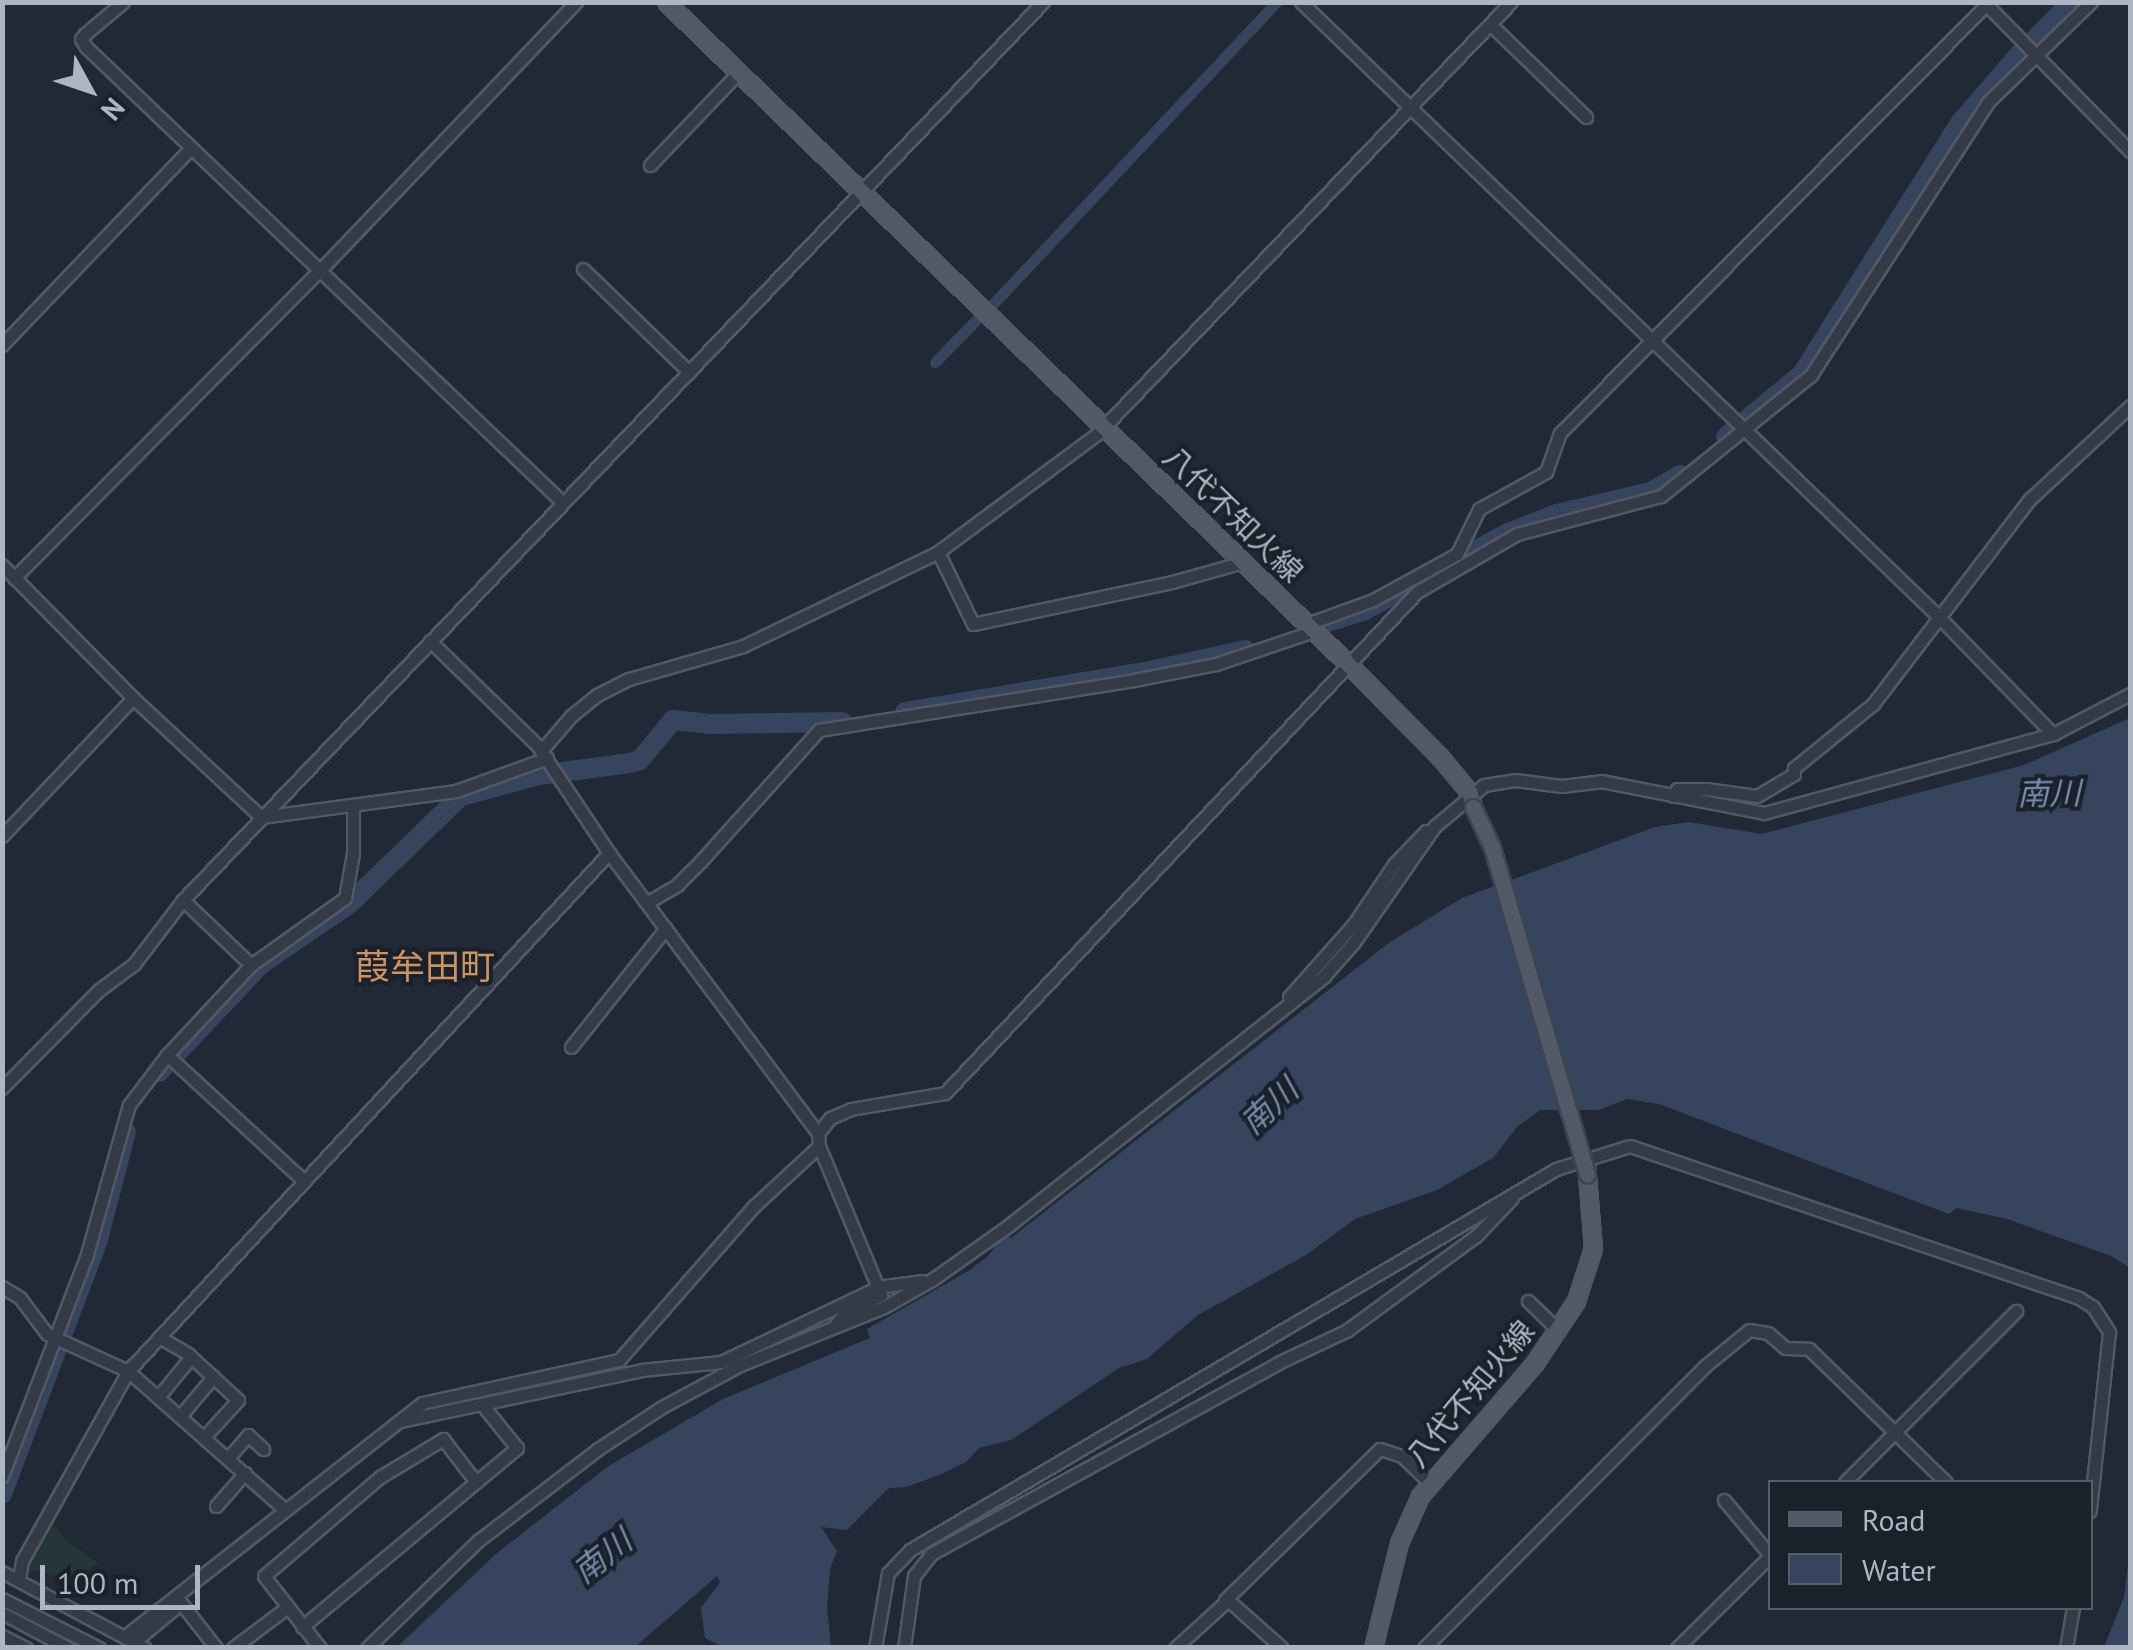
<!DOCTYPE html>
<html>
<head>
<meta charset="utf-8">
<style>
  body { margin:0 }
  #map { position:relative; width:2133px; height:1650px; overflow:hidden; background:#212936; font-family:"PT Sans","Noto Sans JP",sans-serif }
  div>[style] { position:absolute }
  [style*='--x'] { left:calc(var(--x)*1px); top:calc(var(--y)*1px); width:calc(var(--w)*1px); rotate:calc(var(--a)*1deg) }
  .green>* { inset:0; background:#243638 }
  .water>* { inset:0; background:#36455d }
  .canal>* { height:11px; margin:-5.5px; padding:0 5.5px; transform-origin:5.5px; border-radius:5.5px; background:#36455d }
  .river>* { height:20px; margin:-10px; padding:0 10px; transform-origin:10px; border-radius:10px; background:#36455d }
  .roads { filter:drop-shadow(2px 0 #525964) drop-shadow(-2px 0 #525964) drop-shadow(0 2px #525964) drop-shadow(0 -2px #525964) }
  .minor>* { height:11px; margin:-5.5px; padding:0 5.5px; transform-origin:5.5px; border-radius:5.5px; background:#343b47 }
  .major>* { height:15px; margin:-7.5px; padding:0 7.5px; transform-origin:7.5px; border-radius:7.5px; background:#525a67 }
  .bridges { filter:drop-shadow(2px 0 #3e4550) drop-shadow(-2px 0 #3e4550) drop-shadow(0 2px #3e4550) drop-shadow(0 -2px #3e4550) }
  .major-bridge>* { height:15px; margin:-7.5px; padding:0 7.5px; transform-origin:7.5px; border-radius:7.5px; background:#525a67 }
  span { translate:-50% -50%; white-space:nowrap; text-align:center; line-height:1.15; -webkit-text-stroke:8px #1a212b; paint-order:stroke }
  .street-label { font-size:30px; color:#afb6c3 }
  .water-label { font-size:32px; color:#788caa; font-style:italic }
  .quarter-label { font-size:35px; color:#cd9360 }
  .frame { position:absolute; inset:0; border:5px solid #afb6c3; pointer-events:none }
  .legend { position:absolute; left:1768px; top:1480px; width:325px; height:130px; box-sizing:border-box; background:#1a212b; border:2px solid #565d68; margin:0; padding:12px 18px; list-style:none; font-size:30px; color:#afb6c3 }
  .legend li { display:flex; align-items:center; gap:20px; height:50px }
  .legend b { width:50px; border:2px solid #565d68 }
  .north { position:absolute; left:40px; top:40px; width:100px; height:100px; -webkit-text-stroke:8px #1a212b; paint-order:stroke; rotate:130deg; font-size:28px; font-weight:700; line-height:40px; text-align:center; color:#afb6c3 }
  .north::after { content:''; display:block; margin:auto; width:35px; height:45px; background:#afb6c3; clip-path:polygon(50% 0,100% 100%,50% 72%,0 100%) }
  .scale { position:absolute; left:40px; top:1565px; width:160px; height:45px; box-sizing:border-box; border:5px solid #afb6c3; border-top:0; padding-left:12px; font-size:30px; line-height:35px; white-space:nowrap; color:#afb6c3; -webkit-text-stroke:8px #1a212b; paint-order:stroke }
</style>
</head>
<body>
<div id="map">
  <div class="green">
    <div style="clip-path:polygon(47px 1516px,67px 1541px,98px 1563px,69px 1584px,40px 1570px,26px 1574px)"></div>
  </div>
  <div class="water">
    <div style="clip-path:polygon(2130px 718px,2130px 1268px,2111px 1256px,2007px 1219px,1957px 1208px,1949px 1214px,1659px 1104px,1627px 1099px,1599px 1110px,1540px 1110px,1517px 1127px,1493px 1158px,1437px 1190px,1355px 1219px,1306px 1255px,1198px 1315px,1147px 1359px,1119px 1368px,1011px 1440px,979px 1448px,966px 1462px,941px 1474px,907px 1487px,889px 1488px,847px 1530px,821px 1527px,837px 1551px,830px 1569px,827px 1607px,831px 1647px,723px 1647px,705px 1638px,701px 1608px,720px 1582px,717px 1576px,635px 1647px,396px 1648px,496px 1554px,607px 1467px,723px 1399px,870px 1338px,867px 1329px,970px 1270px,988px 1256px,1003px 1236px,1011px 1238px,1390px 942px,1462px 898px,1655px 827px,1689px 822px,1762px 834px,2024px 765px)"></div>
    <div style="clip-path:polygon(2130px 1549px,2130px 1647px,2104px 1647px,2124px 1597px)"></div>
  </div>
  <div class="canal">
    <div style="--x:991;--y:306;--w:417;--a:-46.8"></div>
    <div style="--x:935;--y:362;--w:60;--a:-45.7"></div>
  </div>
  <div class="river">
    <div style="--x:2034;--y:40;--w:54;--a:-45"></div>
    <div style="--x:1726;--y:437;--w:99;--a:-39.7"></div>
    <div style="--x:1802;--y:374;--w:297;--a:-57.8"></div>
    <div style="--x:1960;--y:123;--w:99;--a:-49.1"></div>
    <div style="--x:1321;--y:624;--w:44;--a:-17.2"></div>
    <div style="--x:1363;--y:611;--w:165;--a:-28.3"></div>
    <div style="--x:1508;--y:533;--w:53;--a:-21.2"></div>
    <div style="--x:1557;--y:514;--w:97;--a:-13.2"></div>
    <div style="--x:1651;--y:492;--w:34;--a:-30"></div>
    <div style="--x:905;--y:712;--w:243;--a:-9.5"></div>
    <div style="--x:1145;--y:672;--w:103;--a:-12.3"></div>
    <div style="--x:159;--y:1072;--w:149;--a:-46.6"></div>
    <div style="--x:261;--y:964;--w:107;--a:-34.3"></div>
    <div style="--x:349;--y:904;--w:156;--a:-44"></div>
    <div style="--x:461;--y:796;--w:81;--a:-15.1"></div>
    <div style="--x:539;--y:775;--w:92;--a:-7.5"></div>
    <div style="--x:630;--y:763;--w:10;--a:-17"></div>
    <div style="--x:640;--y:760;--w:52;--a:-50.5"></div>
    <div style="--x:673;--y:720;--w:36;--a:6"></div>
    <div style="--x:709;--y:724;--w:133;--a:-0.9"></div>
    <div style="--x:2;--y:1494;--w:268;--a:-69.3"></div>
    <div style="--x:97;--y:1243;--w:115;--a:-75.4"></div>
  </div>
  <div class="roads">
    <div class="minor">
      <div style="--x:123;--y:2;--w:50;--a:139.9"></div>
      <div style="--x:85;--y:34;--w:6;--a:129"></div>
      <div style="--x:81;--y:39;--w:9;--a:58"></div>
      <div style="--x:86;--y:47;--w:660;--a:43.71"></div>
      <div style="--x:1301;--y:2;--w:888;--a:43.95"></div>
      <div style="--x:1940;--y:618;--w:162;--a:45.8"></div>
      <div style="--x:1984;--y:2;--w:209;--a:45.6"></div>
      <div style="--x:1490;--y:24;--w:134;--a:44.1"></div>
      <div style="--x:650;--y:165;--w:127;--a:-46.3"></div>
      <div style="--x:583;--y:269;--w:148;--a:44.2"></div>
      <div style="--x:2;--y:345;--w:272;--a:-46.2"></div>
      <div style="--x:938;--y:552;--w:80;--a:64.1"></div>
      <div style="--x:973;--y:624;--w:203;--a:-11.9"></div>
      <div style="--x:1172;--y:582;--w:74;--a:-15.7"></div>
      <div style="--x:2;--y:565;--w:187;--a:45.4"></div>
      <div style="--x:133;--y:698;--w:175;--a:42.9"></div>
      <div style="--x:261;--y:817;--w:197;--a:-7.6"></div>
      <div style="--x:456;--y:791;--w:97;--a:-19.9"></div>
      <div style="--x:14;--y:578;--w:436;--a:-45.2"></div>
      <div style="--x:321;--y:269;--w:369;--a:-46.3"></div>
      <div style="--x:1307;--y:624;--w:70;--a:-20"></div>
      <div style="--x:1373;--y:600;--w:96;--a:-28.7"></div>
      <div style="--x:1457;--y:554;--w:50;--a:-63.9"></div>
      <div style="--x:1479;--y:509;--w:77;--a:-28.9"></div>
      <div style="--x:1546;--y:472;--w:41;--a:-70.3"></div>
      <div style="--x:1560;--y:433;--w:604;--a:-45.13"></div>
      <div style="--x:430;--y:641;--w:149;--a:44.2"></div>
      <div style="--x:537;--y:745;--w:130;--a:56.3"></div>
      <div style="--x:609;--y:853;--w:349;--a:53.3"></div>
      <div style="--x:818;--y:1133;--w:13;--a:86"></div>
      <div style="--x:819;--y:1146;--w:161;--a:67.4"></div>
      <div style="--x:881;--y:1295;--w:43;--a:152.2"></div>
      <div style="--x:843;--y:1315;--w:15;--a:127"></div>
      <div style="--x:541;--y:751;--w:46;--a:-49.4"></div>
      <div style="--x:571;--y:716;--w:33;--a:-39"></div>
      <div style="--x:597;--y:695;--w:36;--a:-27"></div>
      <div style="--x:629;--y:679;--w:119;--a:-16.1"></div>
      <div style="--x:743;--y:646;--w:216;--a:-25.7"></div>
      <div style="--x:938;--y:552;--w:199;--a:-36.6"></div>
      <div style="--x:1098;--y:433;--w:597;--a:-46.22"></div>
      <div style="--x:1673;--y:796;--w:8;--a:-60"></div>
      <div style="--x:1677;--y:789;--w:29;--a:0"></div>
      <div style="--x:1706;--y:789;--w:51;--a:7.8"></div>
      <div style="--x:1757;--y:796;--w:43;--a:-30.7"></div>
      <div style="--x:1794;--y:774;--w:6;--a:-90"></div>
      <div style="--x:1794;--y:768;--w:102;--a:-39"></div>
      <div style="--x:1873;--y:704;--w:258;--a:-52.6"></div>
      <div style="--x:2030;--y:499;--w:137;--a:-42.9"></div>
      <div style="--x:2;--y:836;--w:190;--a:-46.5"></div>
      <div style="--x:183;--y:900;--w:94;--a:43.7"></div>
      <div style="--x:648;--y:902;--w:34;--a:-30"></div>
      <div style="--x:677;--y:885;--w:33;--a:-45"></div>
      <div style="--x:700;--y:862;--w:178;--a:-48"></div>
      <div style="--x:819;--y:730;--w:319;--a:-9"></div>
      <div style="--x:1134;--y:680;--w:84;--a:-11"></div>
      <div style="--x:1216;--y:664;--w:103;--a:-18.6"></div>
      <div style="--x:1289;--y:997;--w:96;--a:-48.4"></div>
      <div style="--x:1353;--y:925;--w:75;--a:-55.9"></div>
      <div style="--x:1395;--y:863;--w:45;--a:-45.9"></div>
      <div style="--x:571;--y:1047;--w:152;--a:-51.4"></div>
      <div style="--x:167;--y:1055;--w:186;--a:42.6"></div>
      <div style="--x:2;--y:1088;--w:138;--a:-45.3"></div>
      <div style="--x:99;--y:990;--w:44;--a:-36.6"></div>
      <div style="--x:134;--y:964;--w:81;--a:-52.6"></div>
      <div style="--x:183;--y:900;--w:1243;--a:-46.24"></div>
      <div style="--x:818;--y:1133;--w:19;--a:-51"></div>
      <div style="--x:830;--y:1118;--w:23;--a:-23"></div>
      <div style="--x:851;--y:1109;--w:95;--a:-9.7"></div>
      <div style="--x:945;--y:1093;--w:688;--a:-46.71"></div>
      <div style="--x:1417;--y:592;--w:116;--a:-30.1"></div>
      <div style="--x:1517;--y:534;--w:149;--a:-14.8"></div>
      <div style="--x:1661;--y:496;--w:193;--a:-38.9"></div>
      <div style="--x:1811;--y:375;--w:325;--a:-57"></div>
      <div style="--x:1988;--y:102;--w:144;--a:-44.2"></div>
      <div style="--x:2;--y:1287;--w:21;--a:31"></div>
      <div style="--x:20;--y:1298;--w:45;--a:53.1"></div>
      <div style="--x:47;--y:1334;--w:89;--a:24.6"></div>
      <div style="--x:128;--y:1371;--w:210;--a:41.5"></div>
      <div style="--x:1528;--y:1301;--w:43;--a:44.1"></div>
      <div style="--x:159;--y:1337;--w:34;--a:30"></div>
      <div style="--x:188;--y:1354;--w:68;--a:42.6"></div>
      <div style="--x:238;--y:1400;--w:49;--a:132.5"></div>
      <div style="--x:159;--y:1396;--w:50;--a:-50.6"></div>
      <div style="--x:181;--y:1415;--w:50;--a:-49.9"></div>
      <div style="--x:400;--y:1421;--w:246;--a:-11.9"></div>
      <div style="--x:641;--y:1370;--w:80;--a:-5.7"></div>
      <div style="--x:721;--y:1362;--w:174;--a:-25.5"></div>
      <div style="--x:878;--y:1287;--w:45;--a:-7.6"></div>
      <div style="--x:229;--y:1457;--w:29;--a:-49"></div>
      <div style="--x:248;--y:1435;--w:21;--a:43"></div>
      <div style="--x:2;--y:1476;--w:238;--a:-69"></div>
      <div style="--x:87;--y:1254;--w:155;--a:-74.3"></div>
      <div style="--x:129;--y:1105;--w:63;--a:-52.8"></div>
      <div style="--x:167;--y:1055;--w:123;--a:-47"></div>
      <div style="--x:251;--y:965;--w:115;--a:-35.5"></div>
      <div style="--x:345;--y:898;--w:46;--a:-79.9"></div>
      <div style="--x:353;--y:853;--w:48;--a:-90"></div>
      <div style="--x:1845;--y:1482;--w:242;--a:-45"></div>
      <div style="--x:1724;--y:1500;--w:72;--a:50.1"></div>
      <div style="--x:216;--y:1506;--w:44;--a:-48.7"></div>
      <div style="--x:2;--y:1572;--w:162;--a:28"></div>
      <div style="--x:19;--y:1580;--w:19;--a:-81"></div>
      <div style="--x:22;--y:1561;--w:218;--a:-60.8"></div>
      <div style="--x:128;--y:1371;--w:707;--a:-47.12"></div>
      <div style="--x:2;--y:1599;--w:109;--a:26.8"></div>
      <div style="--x:1225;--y:1600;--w:216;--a:-44.3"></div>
      <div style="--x:1380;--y:1449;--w:23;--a:18"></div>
      <div style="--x:1402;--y:1456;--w:39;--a:44"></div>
      <div style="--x:2;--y:1613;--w:75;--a:27.9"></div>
      <div style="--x:302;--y:1627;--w:280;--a:-39.8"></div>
      <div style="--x:517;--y:1448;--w:53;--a:-128.8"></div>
      <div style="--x:2;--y:1636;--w:27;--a:27"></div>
      <div style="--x:125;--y:1636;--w:377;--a:-38.1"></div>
      <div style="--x:422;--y:1403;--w:202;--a:-12.3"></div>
      <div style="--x:619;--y:1360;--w:205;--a:-48.8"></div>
      <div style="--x:754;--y:1206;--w:88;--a:-42.7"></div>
      <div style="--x:135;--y:1641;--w:60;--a:-39.6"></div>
      <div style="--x:181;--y:1603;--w:57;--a:52.1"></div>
      <div style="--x:233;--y:1648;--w:66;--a:-37"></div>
      <div style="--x:320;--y:1648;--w:91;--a:-127.9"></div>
      <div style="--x:264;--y:1576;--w:153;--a:-40.5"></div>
      <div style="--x:380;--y:1477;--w:74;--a:-31.1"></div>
      <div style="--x:443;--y:1439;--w:54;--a:52.5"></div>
      <div style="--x:367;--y:1648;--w:156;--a:-44"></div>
      <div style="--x:479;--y:1540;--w:150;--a:-37.4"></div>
      <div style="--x:598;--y:1449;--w:77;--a:-33.3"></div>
      <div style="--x:662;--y:1407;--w:86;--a:-28.3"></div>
      <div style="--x:738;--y:1366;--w:157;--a:-22"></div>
      <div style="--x:884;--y:1307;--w:56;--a:-29.7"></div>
      <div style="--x:933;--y:1279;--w:92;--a:-35.2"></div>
      <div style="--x:1008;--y:1226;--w:403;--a:-38.3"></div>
      <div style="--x:1324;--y:976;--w:45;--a:-48.6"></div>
      <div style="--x:1354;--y:942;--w:141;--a:-55.1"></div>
      <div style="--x:1435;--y:826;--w:64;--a:-39.9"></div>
      <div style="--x:1484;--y:785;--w:31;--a:-9"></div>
      <div style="--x:1515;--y:780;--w:47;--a:7.3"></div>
      <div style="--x:1562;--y:786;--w:39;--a:-7"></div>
      <div style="--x:1601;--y:781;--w:166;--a:11.1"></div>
      <div style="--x:1764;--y:813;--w:300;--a:-15.3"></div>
      <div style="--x:2053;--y:734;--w:87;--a:-27.5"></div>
      <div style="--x:875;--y:1648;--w:76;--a:-80.2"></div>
      <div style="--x:888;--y:1573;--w:32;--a:-46"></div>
      <div style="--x:910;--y:1550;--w:750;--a:-30.53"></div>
      <div style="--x:1556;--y:1169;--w:77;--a:-17.3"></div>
      <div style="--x:1630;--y:1146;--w:474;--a:18.7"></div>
      <div style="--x:2079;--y:1298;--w:17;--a:33"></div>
      <div style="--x:2093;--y:1307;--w:30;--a:57"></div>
      <div style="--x:2109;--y:1332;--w:180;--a:96.1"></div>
      <div style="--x:904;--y:1648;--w:73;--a:-82.1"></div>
      <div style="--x:914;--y:1576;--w:28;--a:-52"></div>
      <div style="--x:931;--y:1554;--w:398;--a:-28.8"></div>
      <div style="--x:1280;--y:1362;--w:73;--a:-25.2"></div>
      <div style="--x:1346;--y:1331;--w:161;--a:-36.2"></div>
      <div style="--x:1476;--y:1236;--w:52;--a:-46.5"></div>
      <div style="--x:1175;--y:1648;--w:72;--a:-42.2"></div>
      <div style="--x:1228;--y:1600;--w:72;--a:41.6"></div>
      <div style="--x:1424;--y:1648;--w:398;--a:-45.1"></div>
      <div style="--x:1705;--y:1366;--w:57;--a:-39.3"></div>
      <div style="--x:1749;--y:1330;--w:19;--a:9"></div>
      <div style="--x:1768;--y:1333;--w:23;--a:41"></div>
      <div style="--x:1785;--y:1348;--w:24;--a:2"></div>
      <div style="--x:1809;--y:1349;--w:191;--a:44.2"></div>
      <div style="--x:1677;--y:1648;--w:131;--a:-44.7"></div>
      <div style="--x:2066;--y:1648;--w:41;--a:-80.1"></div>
    </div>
    <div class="major">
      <div style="--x:666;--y:2;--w:950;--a:44.15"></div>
      <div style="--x:1348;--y:664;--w:131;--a:45.3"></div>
      <div style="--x:1440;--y:757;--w:47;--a:50.2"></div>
      <div style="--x:1470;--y:793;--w:14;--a:78"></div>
      <div style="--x:1373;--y:1648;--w:108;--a:-76.1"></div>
      <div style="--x:1399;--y:1543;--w:51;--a:-65.9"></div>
      <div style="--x:1420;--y:1496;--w:174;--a:-49.2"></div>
      <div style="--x:1534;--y:1364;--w:76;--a:-56.3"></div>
      <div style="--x:1576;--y:1301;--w:56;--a:-72.2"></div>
      <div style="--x:1593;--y:1248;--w:85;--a:-94.7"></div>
    </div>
  </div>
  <div class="bridges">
    <div class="major-bridge">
      <div style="--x:1473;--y:807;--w:44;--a:64.6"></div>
      <div style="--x:1492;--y:847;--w:341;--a:73.8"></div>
    </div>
  </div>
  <div class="street-label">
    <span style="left:1233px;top:514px;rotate:44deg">八代不知火線</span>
    <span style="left:1470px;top:1394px;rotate:-50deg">八代不知火線</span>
  </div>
  <div class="water-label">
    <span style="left:2049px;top:793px;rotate:-1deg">南川</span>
    <span style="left:1269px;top:1106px;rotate:-43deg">南川</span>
    <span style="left:602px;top:1556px;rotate:-38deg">南川</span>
  </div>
  <div class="quarter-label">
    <span style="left:425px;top:966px">葭牟田町</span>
  </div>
  <div class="frame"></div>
  <ul class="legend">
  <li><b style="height:12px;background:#525a67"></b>Road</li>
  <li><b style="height:28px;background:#36455d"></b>Water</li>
  </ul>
  <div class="north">N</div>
  <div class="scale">100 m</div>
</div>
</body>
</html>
